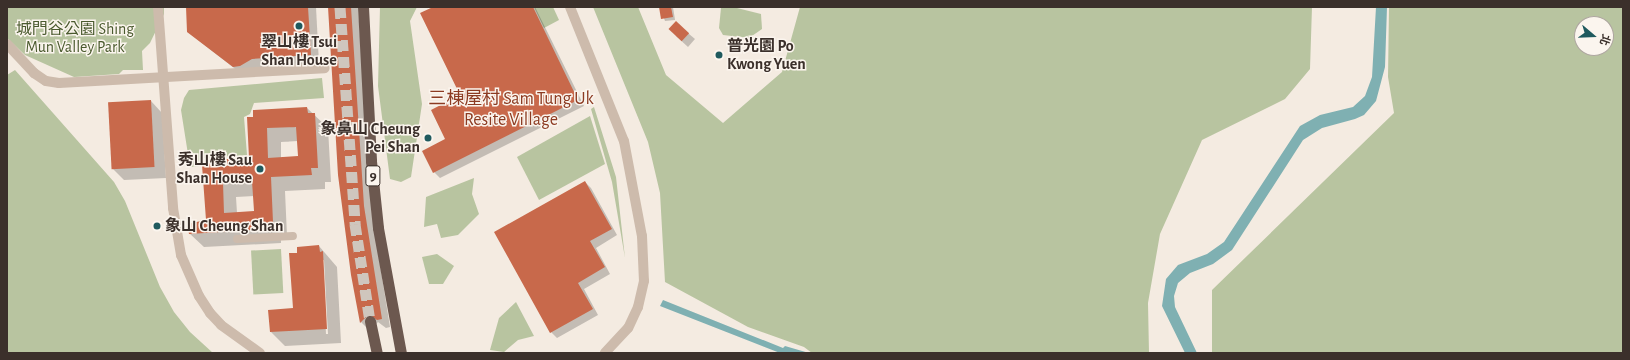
<!DOCTYPE html>
<html>
<head>
<meta charset="utf-8">
<style>
  body { margin:0 }
  #map { position:relative; width:1630px; height:360px; overflow:hidden; background:#f4ebe1; font-family:"Alegreya Sans","Noto Sans TC",sans-serif }
  div>[style] { position:absolute }
  [style*='--x'] { left:calc(var(--x)*1px); top:calc(var(--y)*1px); width:calc(var(--w)*1px); rotate:calc(var(--a)*1deg) }
  .green>* { inset:0; background:#b8c4a0; transform-origin:0 0 }
  .water>* { inset:0; background:#7fb0b2 }
  .shadow>* { inset:0; background:#0003 }
  .building>* { inset:0; background:#c8694b; transform-origin:0 0 }
  .trunk-tunnel>* { height:11px; margin-top:-5.5px; transform-origin:0; background:repeating-linear-gradient(90deg,#cfc6bd 0 11px,transparent 0 16.5px) }
  .pedestrian>* { height:8px; margin:-4px; padding:0 4px; transform-origin:4px; border-radius:4px; background:#cdbbac }
  .minor>* { height:10px; margin:-5px; padding:0 5px; transform-origin:5px; border-radius:5px; background:#cdbbac }
  .tertiary>* { height:10px; margin:-5px; padding:0 5px; transform-origin:5px; border-radius:5px; background:#cdbbac }
  .trunk>* { height:11px; margin:-5.5px; padding:0 5.5px; transform-origin:5.5px; border-radius:5.5px; background:#6c584f }
  .dots>* { width:11px; height:11px; translate:-50% -50%; box-sizing:border-box; border:2px solid #fbf5ee; border-radius:50% }
  span { translate:-50% -50%; white-space:nowrap; text-align:center; line-height:1.15; -webkit-text-stroke:3px #fbf5ee; paint-order:stroke }
  .shield-label span { padding:1px 3px; background:#fbf5ee; border:1px solid; border-radius:3px; -webkit-text-stroke-width:0 }
  .shield-label { font-size:15px; color:#3b302b; font-weight:700 }
  .park-label { font-size:16px; color:#4a5a2e }
  .poi-label { font-size:16px; color:#3b302b; font-weight:700 }
  .left { translate:0 -50%; text-align:left }
  .right { translate:-100% -50%; text-align:right }
  .quarter-label { font-size:18px; color:#8c3b22 }
  .frame { position:absolute; inset:0; border:8px solid #3b302b; pointer-events:none }
  .north { position:absolute; left:1574px; top:16px; width:40px; height:40px; box-sizing:border-box; background:#fbf5ee; border:1px solid #aea6a0; border-radius:50%; rotate:109deg; font-size:11px; font-weight:700; line-height:16px; text-align:center; color:#3b302b }
  .north::after { content:''; display:block; margin:auto; width:14px; height:18px; background:#1f5a5e; clip-path:polygon(50% 0,100% 100%,50% 72%,0 100%) }
</style>
</head>
<body>
<div id="map">
  <div class="green">
    <div style="clip-path:polygon(7px 7px,164px 7px,164px 14px,150px 43px,142px 51px,143px 70px,123px 70px,119px 74px,74px 77px,25px 55px,7px 38px)"></div>
    <div style="clip-path:polygon(380px 7px,417px 7px,410px 21px,422px 104px,411px 177px,401px 182px,390px 179px,378px 86px)"></div>
    <div style="clip-path:polygon(534px 7px,553px 7px,559px 20px,544px 28px)"></div>
    <div style="clip-path:polygon(593px 7px,638px 7px,666px 75px,723px 123px,782px 72px,800px 7px,1312px 7px,1310px 69px,1285px 99px,1202px 140px,1160px 234px,1148px 303px,1149px 353px,812px 353px,804px 347px,748px 327px,665px 282px,660px 193px,648px 142px)"></div>
    <div style="clip-path:polygon(733px 7px,761px 14px,762px 29px,749px 38px,723px 35px,719px 28px,721px 8px)"></div>
    <div style="clip-path:polygon(evenodd,1389px 7px,1623px 7px,1623px 353px,1212px 353px,1212px 290px,1394px 113px,1388px 77px,1389px 7px,1582px 24px,1606px 24px,1606px 48px,1582px 48px,1582px 24px)"></div>
    <div style="clip-path:polygon(15px 70px,114px 182px,125px 201px,160px 287px,174px 312px,190px 332px,213px 353px,7px 353px,7px 75px)"></div>
    <div style="clip-path:polygon(322px 78px,324px 98px,254px 103px,250px 114px,244px 117px,247px 155px,204px 158px,201px 166px,190px 167px,181px 110px,184px 98px,189px 90px)"></div>
    <div style="clip-path:polygon(594px 107px,616px 177px,625px 258px,612px 182px,591px 109px)"></div>
    <div style="clip-path:polygon(590px 116px,605px 164px,539px 200px,517px 157px)"></div>
    <div style="clip-path:polygon(474px 178px,472px 194px,479px 214px,458px 235px,441px 238px,437px 224px,424px 227px,426px 197px)"></div>
    <div style="left:281px;top:249px;width:44px;height:30px;rotate:87deg"></div>
    <div style="clip-path:polygon(437px 254px,454px 266px,443px 284px,429px 284px,422px 257px)"></div>
    <div style="clip-path:polygon(516px 302px,534px 336px,518px 340px,504px 352px,490px 350px,499px 318px)"></div>
  </div>
  <div class="water">
    <div style="clip-path:polygon(1376px 7px,1387px 7px,1385px 67px,1376px 101px,1364px 115px,1355px 119px,1322px 128px,1303px 140px,1232px 250px,1213px 264px,1190px 273px,1178px 283px,1174px 296px,1175px 307px,1197px 353px,1185px 353px,1162px 306px,1166px 279px,1178px 265px,1207px 254px,1224px 242px,1300px 126px,1320px 115px,1353px 107px,1365px 96px,1372px 77px)"></div>
    <div style="clip-path:polygon(663px 300px,783px 348px,785px 346px,809px 353px,780px 353px,660px 306px)"></div>
  </div>
  <div class="shadow">
    <div style="clip-path:polygon(187px 7px,316px 7px,319px 64px,243px 75px,188px 32px)"></div>
    <div style="clip-path:polygon(329px 7px,358px 7px,372px 215px,390px 327px,386px 328px,378px 322px,370px 331px,361px 322px,352px 275px)"></div>
    <div style="clip-path:polygon(435px 7px,535px 7px,584px 106px,440px 178px,434px 172px,424px 151px,447px 140px,462px 96px)"></div>
    <div style="clip-path:polygon(660px 7px,673px 7px,675px 20px,665px 21px)"></div>
    <div style="clip-path:polygon(676px 23px,695px 39px,688px 47px,676px 36px)"></div>
    <div style="clip-path:polygon(151px 101px,162px 113px,166px 178px,124px 180px,113px 169px,109px 104px)"></div>
    <div style="clip-path:polygon(evenodd,307px 108px,328px 128px,331px 182px,325px 182px,325px 189px,285px 191px,287px 236px,281px 237px,281px 243px,204px 247px,189px 233px,207px 221px,203px 165px,250px 159px,248px 118px,307px 108px,298px 141px,299px 157px,281px 158px,281px 142px,298px 141px,307px 108px,254px 196px,255px 212px,237px 213px,236px 197px,254px 196px)"></div>
    <div style="clip-path:polygon(585px 182px,591px 188px,617px 235px,596px 248px,610px 274px,584px 289px,598px 315px,557px 338px,551px 332px)"></div>
    <div style="clip-path:polygon(evenodd,319px 246px,337px 267px,341px 343px,285px 346px,271px 332px,294px 309px,298px 254px,319px 246px,322px 260px,324px 260px,328px 334px,326px 334px,322px 260px)"></div>
  </div>
  <div class="building">
    <div style="clip-path:polygon(186px 7px,308px 7px,311px 55px,252px 59px,240px 66px,233px 67px,187px 32px)"></div>
    <div style="clip-path:polygon(328px 7px,351px 7px,364px 206px,382px 319px,377px 320px,369px 314px,360px 323px,351px 275px,338px 175px)"></div>
    <div style="clip-path:polygon(433px 7px,533px 7px,578px 100px,433px 173px,422px 151px,445px 139px,431px 110px,460px 95px,420px 13px)"></div>
    <div style="clip-path:polygon(659px 7px,671px 7px,673px 17px,661px 19px)"></div>
    <div style="left:676px;top:21px;width:18px;height:11px;rotate:43deg"></div>
    <div style="left:151px;top:100px;width:67px;height:43px;rotate:87deg"></div>
    <div style="clip-path:polygon(evenodd,307px 107px,308px 113px,315px 113px,318px 168px,311px 168px,312px 175px,271px 177px,273px 222px,267px 223px,268px 229px,189px 234px,187px 224px,206px 220px,202px 165px,207px 160px,249px 158px,247px 117px,253px 117px,253px 110px,307px 107px,296px 127px,298px 156px,268px 158px,267px 128px,296px 127px,307px 107px,252px 181px,254px 211px,224px 213px,223px 183px,252px 181px)"></div>
    <div style="clip-path:polygon(585px 181px,612px 229px,590px 241px,605px 267px,578px 283px,593px 309px,550px 333px,494px 232px)"></div>
    <div style="clip-path:polygon(319px 245px,320px 252px,323px 251px,327px 329px,270px 332px,268px 310px,293px 308px,289px 253px,297px 253px,297px 247px)"></div>
  </div>
  <div class="trunk-tunnel">
    <div style="--x:340;--y:7;--w:218;--a:86"></div>
    <div style="--x:355;--y:224;--w:98;--a:81.2"></div>
  </div>
  <div class="pedestrian">
    <div style="--x:237;--y:239;--w:56;--a:-3.1"></div>
  </div>
  <div class="minor">
    <div style="--x:158;--y:7;--w:202;--a:85.7"></div>
    <div style="--x:173;--y:208;--w:48;--a:80.3"></div>
    <div style="--x:181;--y:255;--w:45;--a:66.3"></div>
    <div style="--x:199;--y:296;--w:20;--a:57"></div>
    <div style="--x:210;--y:313;--w:16;--a:47"></div>
    <div style="--x:221;--y:325;--w:48;--a:35.7"></div>
    <div style="--x:7;--y:44;--w:40;--a:47"></div>
    <div style="--x:34;--y:73;--w:14;--a:34"></div>
    <div style="--x:46;--y:81;--w:13;--a:9"></div>
    <div style="--x:59;--y:83;--w:266;--a:-3.2"></div>
  </div>
  <div class="tertiary">
    <div style="--x:570;--y:7;--w:144;--a:68.1"></div>
    <div style="--x:624;--y:141;--w:97;--a:79.3"></div>
    <div style="--x:642;--y:236;--w:45;--a:87.5"></div>
    <div style="--x:644;--y:281;--w:27;--a:103"></div>
    <div style="--x:638;--y:307;--w:23;--a:115"></div>
    <div style="--x:628;--y:328;--w:34;--a:133"></div>
  </div>
  <div class="trunk">
    <div style="--x:363;--y:7;--w:154;--a:87"></div>
    <div style="--x:371;--y:161;--w:67;--a:84"></div>
    <div style="--x:378;--y:228;--w:127;--a:79.6"></div>
    <div style="--x:370;--y:321;--w:33;--a:78"></div>
  </div>
  <div class="dots">
    <div style="left:299px;top:26px;background:#1f5a5e"></div>
    <div style="left:719px;top:55px;background:#1f5a5e"></div>
    <div style="left:428px;top:138px;background:#1f5a5e"></div>
    <div style="left:260px;top:169px;background:#1f5a5e"></div>
    <div style="left:157px;top:226px;background:#1f5a5e"></div>
  </div>
  <div class="shield-label">
    <span style="left:373px;top:176px">9</span>
  </div>
  <div class="park-label">
    <span style="left:75px;top:38px">城門谷公園 Shing<br>Mun Valley Park</span>
  </div>
  <div class="poi-label">
    <span style="left:299px;top:51px">翠山樓 Tsui<br>Shan House</span>
    <span class="left" style="left:727px;top:55px">普光園 Po<br>Kwong Yuen</span>
    <span class="right" style="left:420px;top:138px">象鼻山 Cheung<br>Pei Shan</span>
    <span class="right" style="left:252px;top:169px">秀山樓 Sau<br>Shan House</span>
    <span class="left" style="left:165px;top:226px">象山 Cheung Shan</span>
  </div>
  <div class="quarter-label">
    <span style="left:511px;top:110px">三棟屋村 Sam Tung Uk<br>Resite Village</span>
  </div>
  <div class="frame"></div>
  <div class="north">北</div>
</div>
</body>
</html>
